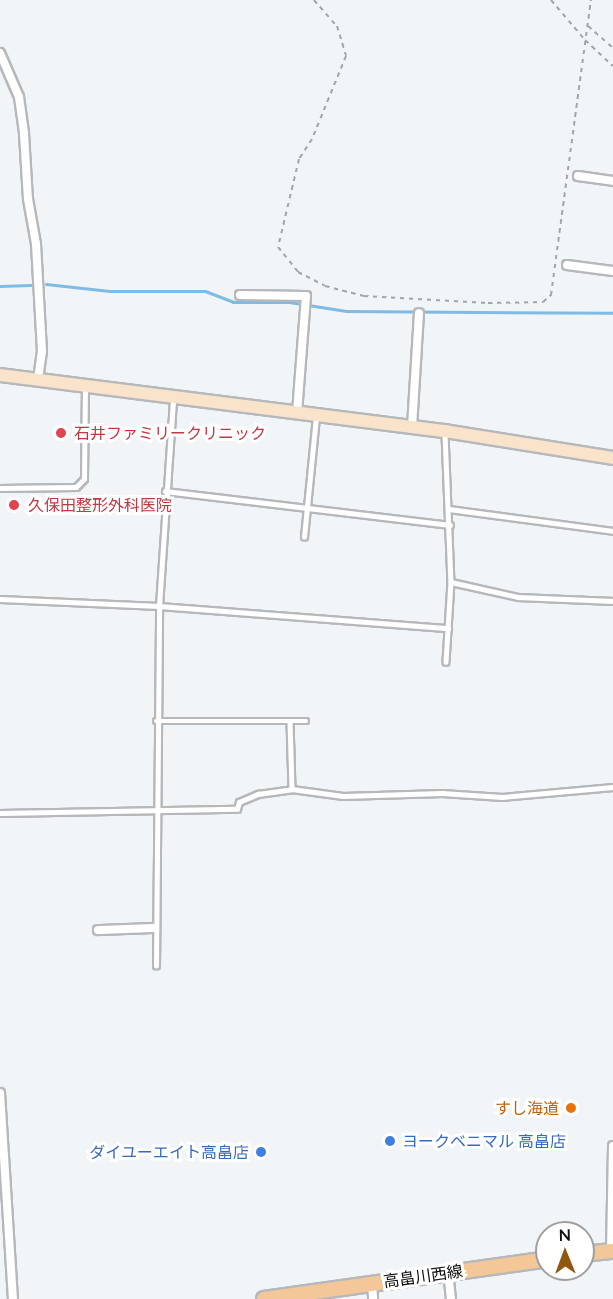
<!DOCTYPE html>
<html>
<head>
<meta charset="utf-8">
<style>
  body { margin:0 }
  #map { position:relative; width:613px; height:1299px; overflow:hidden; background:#f2f5f8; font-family:Lato,"Noto Sans JP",sans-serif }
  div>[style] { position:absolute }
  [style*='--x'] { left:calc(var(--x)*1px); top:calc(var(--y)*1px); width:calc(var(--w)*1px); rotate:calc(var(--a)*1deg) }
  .stream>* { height:3px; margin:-1.5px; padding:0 1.5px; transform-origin:1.5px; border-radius:1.5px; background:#7fbbe5 }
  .path>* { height:2px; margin-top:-1px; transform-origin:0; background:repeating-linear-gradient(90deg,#a3a6a8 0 4.5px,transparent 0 9px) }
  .roads { filter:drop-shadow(2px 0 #b6b8bb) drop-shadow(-2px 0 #b6b8bb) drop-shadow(0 2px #b6b8bb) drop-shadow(0 -2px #b6b8bb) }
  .lane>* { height:4.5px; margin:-2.25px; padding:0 2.25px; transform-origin:2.25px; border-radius:2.25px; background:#fff }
  .street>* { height:8px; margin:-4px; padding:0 4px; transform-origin:4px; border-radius:4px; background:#fff }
  .secondary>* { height:12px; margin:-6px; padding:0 6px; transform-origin:6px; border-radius:6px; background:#f9e3cb }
  .primary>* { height:14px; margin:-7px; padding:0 7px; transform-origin:7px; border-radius:7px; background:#f3c797 }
  .dots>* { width:16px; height:16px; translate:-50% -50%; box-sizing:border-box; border:3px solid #fff; border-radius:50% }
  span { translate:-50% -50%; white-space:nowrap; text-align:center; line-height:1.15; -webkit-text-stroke:6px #fff; paint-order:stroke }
  .health-label { font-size:16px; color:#be3a42 }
  .left { translate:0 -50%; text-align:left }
  .food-label { font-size:16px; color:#c56008 }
  .right { translate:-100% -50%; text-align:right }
  .shop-label { font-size:16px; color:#366cbe }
  .street-label { font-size:16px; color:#0e0f10 }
  .north { position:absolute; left:535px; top:1221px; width:60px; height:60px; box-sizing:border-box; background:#fff; border:2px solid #9f9f9f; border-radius:50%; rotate:359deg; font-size:16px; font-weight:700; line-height:24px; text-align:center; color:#0e0f10 }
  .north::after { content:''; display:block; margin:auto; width:21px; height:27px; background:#8f580e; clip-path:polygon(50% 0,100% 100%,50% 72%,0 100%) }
</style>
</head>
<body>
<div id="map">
  <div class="stream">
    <div style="--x:46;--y:284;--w:64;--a:6.2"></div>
    <div style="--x:110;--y:291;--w:95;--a:0"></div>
    <div style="--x:205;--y:291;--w:30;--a:21"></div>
    <div style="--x:233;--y:302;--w:56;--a:0"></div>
    <div style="--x:289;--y:302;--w:58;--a:9"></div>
    <div style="--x:346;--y:311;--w:267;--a:0.4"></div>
    <div style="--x:0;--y:286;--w:31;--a:-2"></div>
  </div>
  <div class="path">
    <div style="--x:314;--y:0;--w:35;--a:49"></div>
    <div style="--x:337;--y:26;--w:31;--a:73"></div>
    <div style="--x:346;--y:56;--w:90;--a:112.3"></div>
    <div style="--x:312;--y:139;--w:24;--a:123"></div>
    <div style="--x:299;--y:159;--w:90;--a:103.4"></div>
    <div style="--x:278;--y:247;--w:32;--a:51"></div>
    <div style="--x:298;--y:272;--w:30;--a:27"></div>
    <div style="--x:325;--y:286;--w:40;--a:14.4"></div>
    <div style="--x:364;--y:296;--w:124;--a:3.2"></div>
    <div style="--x:488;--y:303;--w:55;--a:-1"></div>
    <div style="--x:543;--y:302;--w:11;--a:-41"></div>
    <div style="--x:551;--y:295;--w:298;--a:-82.3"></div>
    <div style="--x:551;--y:0;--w:52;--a:49.6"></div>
    <div style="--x:585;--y:40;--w:38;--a:43"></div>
    <div style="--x:588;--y:26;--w:33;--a:41"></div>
  </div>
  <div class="roads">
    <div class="lane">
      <div style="--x:445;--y:434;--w:148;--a:87.7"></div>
      <div style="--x:451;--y:582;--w:80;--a:93.6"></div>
      <div style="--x:0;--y:488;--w:76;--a:-0.8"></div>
      <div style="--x:76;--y:487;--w:11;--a:-45"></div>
      <div style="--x:84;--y:479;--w:91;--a:-89.4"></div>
      <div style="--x:165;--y:491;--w:287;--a:6.8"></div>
      <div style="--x:449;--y:509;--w:165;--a:7.6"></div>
      <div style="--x:304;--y:537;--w:121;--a:-84.3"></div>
      <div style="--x:451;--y:582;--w:69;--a:12.6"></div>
      <div style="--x:518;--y:597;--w:95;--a:2.4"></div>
      <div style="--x:0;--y:599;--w:159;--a:2.5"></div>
      <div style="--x:159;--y:606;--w:290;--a:4.4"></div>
      <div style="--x:156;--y:721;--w:150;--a:0"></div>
      <div style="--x:290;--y:721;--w:68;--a:88.3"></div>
      <div style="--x:0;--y:813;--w:237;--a:-1"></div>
      <div style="--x:237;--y:809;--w:7;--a:-74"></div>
      <div style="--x:239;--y:802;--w:21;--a:-23"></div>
      <div style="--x:258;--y:794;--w:34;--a:-8"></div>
      <div style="--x:292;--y:789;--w:51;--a:7.8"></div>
      <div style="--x:343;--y:796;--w:99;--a:-1.7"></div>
      <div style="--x:442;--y:793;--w:60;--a:3.8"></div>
      <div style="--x:502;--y:797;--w:111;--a:-5.1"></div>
      <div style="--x:156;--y:966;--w:360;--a:-89.5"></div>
      <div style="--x:159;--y:606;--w:207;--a:-86.1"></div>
    </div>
    <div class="street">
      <div style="--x:0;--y:53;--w:48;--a:66.6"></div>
      <div style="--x:19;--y:97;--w:37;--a:82"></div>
      <div style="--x:24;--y:134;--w:65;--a:86.5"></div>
      <div style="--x:28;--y:199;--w:46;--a:79.9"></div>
      <div style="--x:36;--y:244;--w:107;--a:86.8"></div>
      <div style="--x:42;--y:351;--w:27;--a:98"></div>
      <div style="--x:578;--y:176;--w:35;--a:8"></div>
      <div style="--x:567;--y:265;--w:46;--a:7.4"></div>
      <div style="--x:240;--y:295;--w:66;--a:0.9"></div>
      <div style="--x:306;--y:296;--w:117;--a:94.4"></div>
      <div style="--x:412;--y:427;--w:114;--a:-86.5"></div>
      <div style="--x:98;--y:930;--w:57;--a:-2"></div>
      <div style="--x:0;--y:1093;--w:206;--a:86.4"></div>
      <div style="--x:611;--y:1251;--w:105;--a:-88.9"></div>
      <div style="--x:448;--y:1271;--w:28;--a:84"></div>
      <div style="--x:372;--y:1283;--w:16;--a:86"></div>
    </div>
    <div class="secondary">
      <div style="--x:0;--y:375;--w:449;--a:7.2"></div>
      <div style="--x:445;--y:431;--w:170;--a:9.1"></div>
    </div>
    <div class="primary">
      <div style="--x:583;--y:1254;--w:30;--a:-6"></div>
      <div style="--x:264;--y:1299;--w:286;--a:-8"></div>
    </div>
  </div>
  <div class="dots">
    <div style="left:61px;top:433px;background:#e0444e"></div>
    <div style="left:14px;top:505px;background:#e0444e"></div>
    <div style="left:571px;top:1108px;background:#e8710a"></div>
    <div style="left:390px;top:1141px;background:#3f7fe0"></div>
    <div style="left:261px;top:1152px;background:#3f7fe0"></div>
  </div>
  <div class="health-label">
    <span class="left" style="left:74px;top:433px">石井ファミリークリニック</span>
    <span class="left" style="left:28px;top:505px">久保田整形外科医院</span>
  </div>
  <div class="food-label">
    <span class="right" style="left:559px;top:1108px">すし海道</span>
  </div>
  <div class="shop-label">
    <span class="left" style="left:402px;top:1141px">ヨークベニマル 高畠店</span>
    <span class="right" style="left:249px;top:1152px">ダイユーエイト高畠店</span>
  </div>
  <div class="street-label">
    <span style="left:423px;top:1276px;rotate:-8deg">高畠川西線</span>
  </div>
  <div class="north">N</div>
</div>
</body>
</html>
